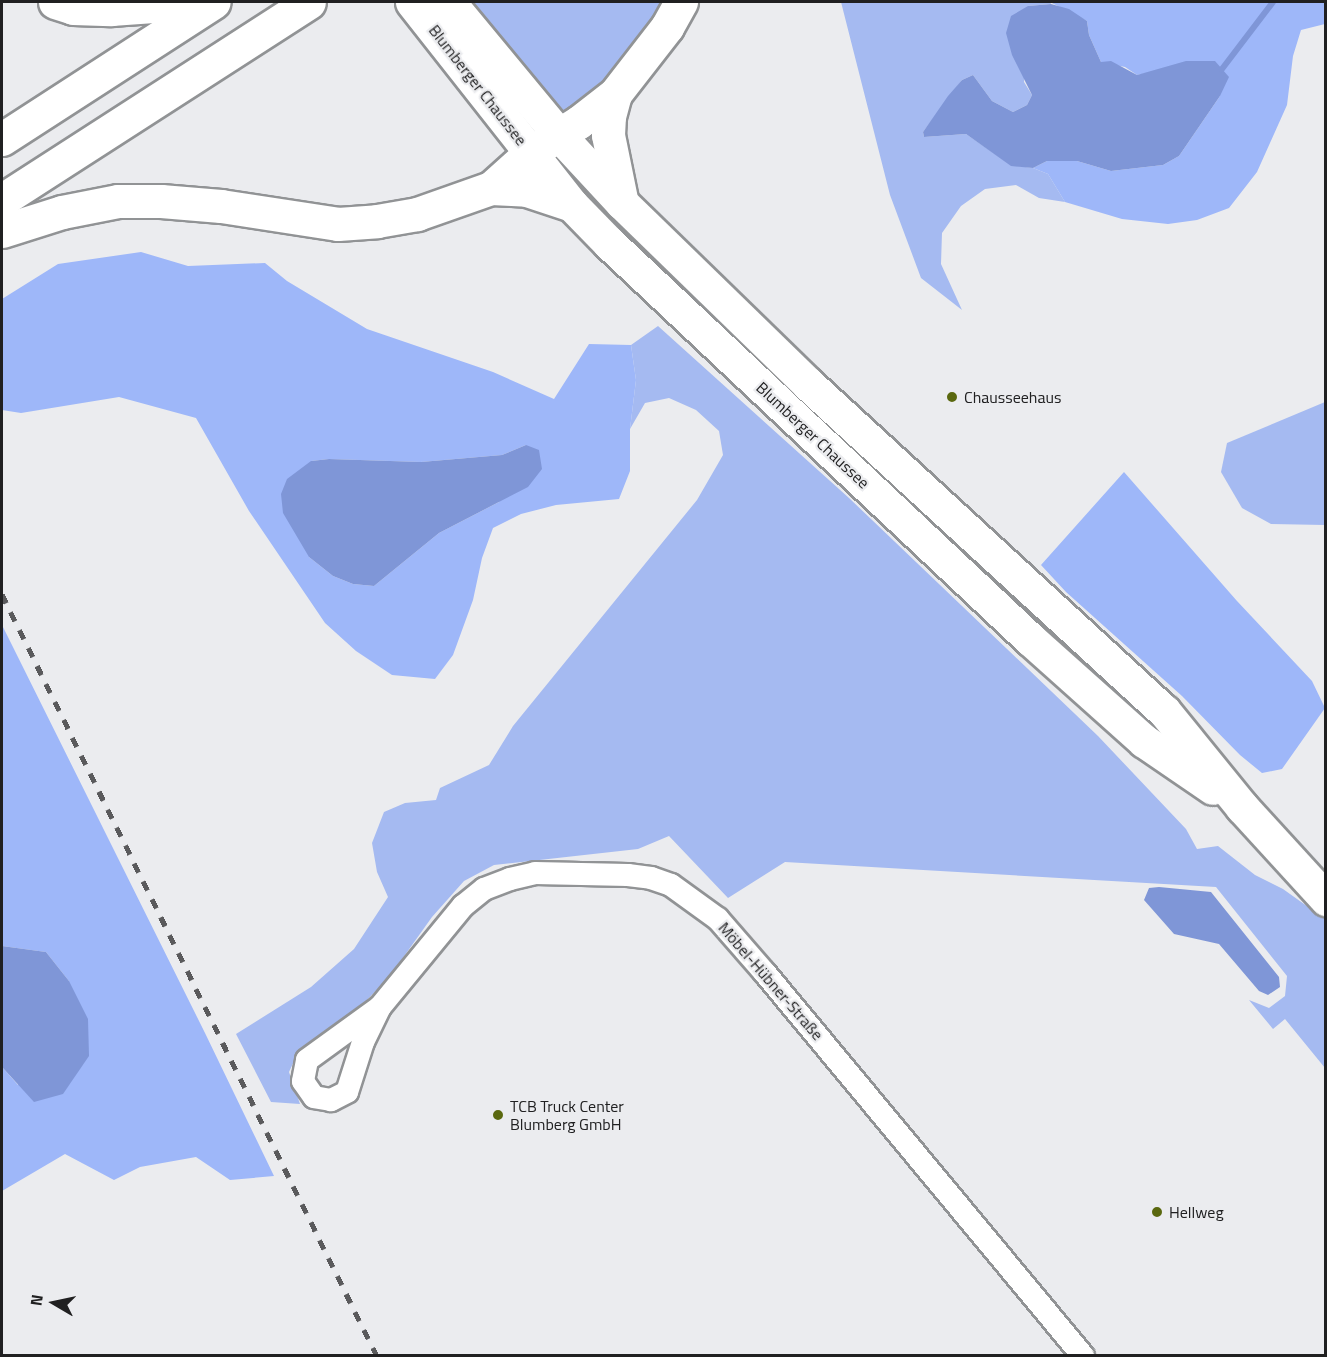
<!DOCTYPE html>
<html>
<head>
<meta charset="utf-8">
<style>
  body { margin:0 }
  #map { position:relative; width:1327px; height:1357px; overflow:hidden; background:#ebecef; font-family:"Titillium Web",sans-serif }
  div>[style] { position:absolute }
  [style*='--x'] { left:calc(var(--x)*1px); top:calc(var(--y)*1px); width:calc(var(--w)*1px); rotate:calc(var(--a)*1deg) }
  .green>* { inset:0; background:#a5baf1 }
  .forest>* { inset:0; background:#9eb7f9 }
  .water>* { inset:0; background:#7f96d7 }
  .stream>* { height:6px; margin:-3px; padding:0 3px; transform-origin:3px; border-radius:3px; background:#7f96d7 }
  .roads { filter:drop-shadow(2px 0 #919395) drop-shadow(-2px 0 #919395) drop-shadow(0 2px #919395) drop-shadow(0 -2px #919395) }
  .minor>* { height:22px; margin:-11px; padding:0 11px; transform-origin:11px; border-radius:11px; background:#fff }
  .primary>* { height:33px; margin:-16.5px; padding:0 16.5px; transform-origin:16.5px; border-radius:16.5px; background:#fff }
  .motorway>* { height:33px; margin:-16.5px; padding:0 16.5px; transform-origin:16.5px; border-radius:16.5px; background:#fff }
  .rail>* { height:4.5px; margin-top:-2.25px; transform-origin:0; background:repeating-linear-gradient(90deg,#5a5a5c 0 10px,transparent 0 20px) }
  .dots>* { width:16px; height:16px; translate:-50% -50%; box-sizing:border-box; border:3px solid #ebecef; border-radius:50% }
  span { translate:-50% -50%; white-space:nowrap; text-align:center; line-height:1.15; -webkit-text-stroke:4.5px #ebecef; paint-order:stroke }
  .street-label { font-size:16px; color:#202021 }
  .poi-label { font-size:16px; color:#202021 }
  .left { translate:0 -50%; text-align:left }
  .frame { position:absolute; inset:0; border:3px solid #202021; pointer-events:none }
  .north { position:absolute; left:24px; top:1273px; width:60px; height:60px; -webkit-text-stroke:4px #ebecef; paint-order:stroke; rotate:279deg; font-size:16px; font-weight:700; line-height:24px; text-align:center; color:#202021 }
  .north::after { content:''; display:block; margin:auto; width:21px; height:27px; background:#202021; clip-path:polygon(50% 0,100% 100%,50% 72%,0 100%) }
</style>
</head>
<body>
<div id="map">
  <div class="green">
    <div style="clip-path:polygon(464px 2px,673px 2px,615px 79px,560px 116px)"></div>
    <div style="clip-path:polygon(841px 2px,1050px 2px,1051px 4px,1028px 6px,1024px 82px,1032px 95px,1027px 105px,1013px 112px,992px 101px,973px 75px,962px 80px,923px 132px,924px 137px,966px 134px,1011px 165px,1033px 168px,1048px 174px,1065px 202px,1039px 198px,1016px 185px,985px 189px,961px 206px,942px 233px,941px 264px,962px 310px,921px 278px,890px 195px)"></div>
    <div style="clip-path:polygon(658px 326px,849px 498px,1098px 736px,1186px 829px,1197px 849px,1218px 846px,1255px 875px,1283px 889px,1325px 919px,1325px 1068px,1285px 1019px,1273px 1029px,1249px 1000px,1269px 1008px,1285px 996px,1287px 976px,1216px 887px,785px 862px,728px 898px,669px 836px,638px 849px,494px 865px,464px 881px,432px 917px,390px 976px,365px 1002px,296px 1057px,289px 1072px,300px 1104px,271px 1102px,236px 1034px,311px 987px,354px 949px,388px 897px,377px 872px,372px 843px,384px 812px,405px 803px,436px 800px,440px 788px,489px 765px,513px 726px,697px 500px,723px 455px,719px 431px,696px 410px,669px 398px,645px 403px,630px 429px,636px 380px,631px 345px)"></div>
    <div style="clip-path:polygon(1325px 402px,1325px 525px,1271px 524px,1242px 508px,1221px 472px,1227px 443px)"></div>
  </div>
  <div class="forest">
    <div style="clip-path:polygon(1050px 2px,1325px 2px,1325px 24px,1301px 30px,1293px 56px,1287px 105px,1257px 172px,1229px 208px,1197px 220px,1168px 224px,1122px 219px,1065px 202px,1048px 174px,1033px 168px,1047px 161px,1077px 161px,1111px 171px,1163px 165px,1179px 156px,1220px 96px,1158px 71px,1137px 75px,1125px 67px,1101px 62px,1089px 35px,1087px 21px)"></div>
    <div style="clip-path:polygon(evenodd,141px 252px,188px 266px,265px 263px,287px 281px,367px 329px,493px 372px,554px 399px,589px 344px,631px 345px,636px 380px,630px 429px,630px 471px,619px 499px,556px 505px,521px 514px,493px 528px,482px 558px,473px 600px,453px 655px,435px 679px,392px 675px,356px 651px,325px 623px,249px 511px,196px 418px,119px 397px,21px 413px,2px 410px,2px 299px,58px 264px,141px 252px,526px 445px,499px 502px,439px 533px,374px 586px,353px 584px,333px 576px,309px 557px,311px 461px,329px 459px,421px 462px,502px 455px,526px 445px)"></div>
    <div style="clip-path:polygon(1124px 472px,1237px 601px,1312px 681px,1325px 708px,1282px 769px,1262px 773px,1240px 755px,1182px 696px,1066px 592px,1041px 565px)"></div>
    <div style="clip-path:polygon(2px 625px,205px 1033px,274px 1176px,230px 1180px,196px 1157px,140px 1167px,114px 1180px,65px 1154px,2px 1191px,2px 1067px,18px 1085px,69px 981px,46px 952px,2px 946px)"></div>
  </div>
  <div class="water">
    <div style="clip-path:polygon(1051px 4px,1069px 9px,1087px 21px,1089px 35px,1101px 62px,1111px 61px,1137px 75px,1186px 61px,1215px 61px,1229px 77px,1220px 96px,1179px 156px,1163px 165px,1111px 171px,1077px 161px,1047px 161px,1033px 168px,1011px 166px,966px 134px,924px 137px,923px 132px,948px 96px,962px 80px,973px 75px,992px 101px,1013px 112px,1027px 105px,1032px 95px,1012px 55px,1006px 33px,1011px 16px,1028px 6px)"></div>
    <div style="clip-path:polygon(526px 445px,539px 450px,542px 469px,528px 487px,439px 533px,374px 586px,353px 584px,333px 576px,309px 557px,283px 513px,281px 494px,287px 479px,311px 461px,329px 459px,421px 462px,502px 455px)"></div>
    <div style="clip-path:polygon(1159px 887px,1211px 892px,1279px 977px,1280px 987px,1268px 995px,1259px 991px,1219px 944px,1174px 934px,1144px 900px,1149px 888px)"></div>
    <div style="clip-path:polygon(2px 946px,46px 952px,69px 981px,88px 1019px,89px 1056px,63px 1094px,34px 1102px,2px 1067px)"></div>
  </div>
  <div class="stream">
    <div style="--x:1222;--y:69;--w:84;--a:-52.7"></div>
  </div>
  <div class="roads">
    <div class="minor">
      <div style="--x:380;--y:1007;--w:39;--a:116"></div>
      <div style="--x:363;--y:1042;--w:52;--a:107.7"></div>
      <div style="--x:347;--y:1092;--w:18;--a:153"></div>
      <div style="--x:331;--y:1100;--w:17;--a:-170"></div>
      <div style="--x:314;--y:1097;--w:19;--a:-125"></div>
      <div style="--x:303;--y:1081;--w:21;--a:-79"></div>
      <div style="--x:307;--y:1060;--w:90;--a:-36"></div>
      <div style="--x:380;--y:1007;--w:131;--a:-50.6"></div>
      <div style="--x:463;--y:906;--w:27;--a:-39"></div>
      <div style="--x:484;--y:889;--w:28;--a:-21"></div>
      <div style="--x:510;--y:879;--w:26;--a:-13"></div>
      <div style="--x:535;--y:873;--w:93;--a:1.2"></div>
      <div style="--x:628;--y:875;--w:23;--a:7"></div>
      <div style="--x:651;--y:878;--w:21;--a:19"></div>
      <div style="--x:671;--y:885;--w:58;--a:35.9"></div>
      <div style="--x:718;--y:919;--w:72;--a:49"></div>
      <div style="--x:765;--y:973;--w:498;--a:50.3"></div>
    </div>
    <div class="primary">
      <div style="--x:412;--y:2;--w:258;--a:51.8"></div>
      <div style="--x:572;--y:205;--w:53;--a:45.8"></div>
      <div style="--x:609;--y:243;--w:578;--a:43.25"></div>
      <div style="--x:1030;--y:639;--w:153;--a:41.8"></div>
      <div style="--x:1144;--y:741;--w:83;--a:34.3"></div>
      <div style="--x:449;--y:2;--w:173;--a:50.4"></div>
      <div style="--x:559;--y:135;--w:93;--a:47.2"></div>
      <div style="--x:622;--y:203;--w:260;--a:44.2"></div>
      <div style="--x:808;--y:384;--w:483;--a:42.6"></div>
      <div style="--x:1164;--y:711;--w:124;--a:50.9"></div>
      <div style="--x:1242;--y:807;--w:125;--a:47.6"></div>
      <div style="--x:615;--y:94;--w:23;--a:105"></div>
      <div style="--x:609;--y:116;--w:19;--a:93"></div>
      <div style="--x:608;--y:135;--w:65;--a:78.5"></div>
      <div style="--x:491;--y:188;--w:52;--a:-41.9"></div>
      <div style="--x:530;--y:153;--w:58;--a:-32.3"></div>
      <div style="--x:579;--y:122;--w:46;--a:-37.9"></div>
      <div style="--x:491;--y:188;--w:36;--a:3"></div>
      <div style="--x:527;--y:190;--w:47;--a:18.4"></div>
    </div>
    <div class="motorway">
      <div style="--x:55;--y:2;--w:19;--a:18"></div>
      <div style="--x:73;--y:8;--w:38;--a:2"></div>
      <div style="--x:111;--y:9;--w:99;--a:-4"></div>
      <div style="--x:615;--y:94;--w:85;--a:-52.2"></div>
      <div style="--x:667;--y:27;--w:29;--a:-61"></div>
      <div style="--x:2;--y:139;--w:252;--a:-32.9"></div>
      <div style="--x:2;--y:200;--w:365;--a:-32.8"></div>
      <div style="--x:2;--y:231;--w:63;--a:-17.6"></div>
      <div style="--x:62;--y:212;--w:57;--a:-11.1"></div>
      <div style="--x:118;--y:201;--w:43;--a:0"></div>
      <div style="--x:161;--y:201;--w:60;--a:4.8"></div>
      <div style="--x:221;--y:206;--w:118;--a:8.7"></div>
      <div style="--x:338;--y:224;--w:39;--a:-4"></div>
      <div style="--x:377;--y:221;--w:41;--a:-9.9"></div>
      <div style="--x:417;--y:214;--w:78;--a:-19.4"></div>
    </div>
  </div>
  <div class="rail">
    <div style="--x:2;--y:594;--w:849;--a:63.8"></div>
  </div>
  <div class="dots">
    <div style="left:952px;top:397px;background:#5a680f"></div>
    <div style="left:498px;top:1115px;background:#5a680f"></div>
    <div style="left:1157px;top:1212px;background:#5a680f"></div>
  </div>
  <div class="street-label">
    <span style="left:478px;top:85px;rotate:52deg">Blumberger Chaussee</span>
    <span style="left:813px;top:435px;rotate:43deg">Blumberger Chaussee</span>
    <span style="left:771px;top:981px;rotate:49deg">Möbel-Hübner-Straße</span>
  </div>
  <div class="poi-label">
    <span class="left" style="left:964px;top:397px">Chausseehaus</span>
    <span class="left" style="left:510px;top:1115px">TCB Truck Center<br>Blumberg GmbH</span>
    <span class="left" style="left:1169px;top:1212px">Hellweg</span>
  </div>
  <div class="frame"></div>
  <div class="north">N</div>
</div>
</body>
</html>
